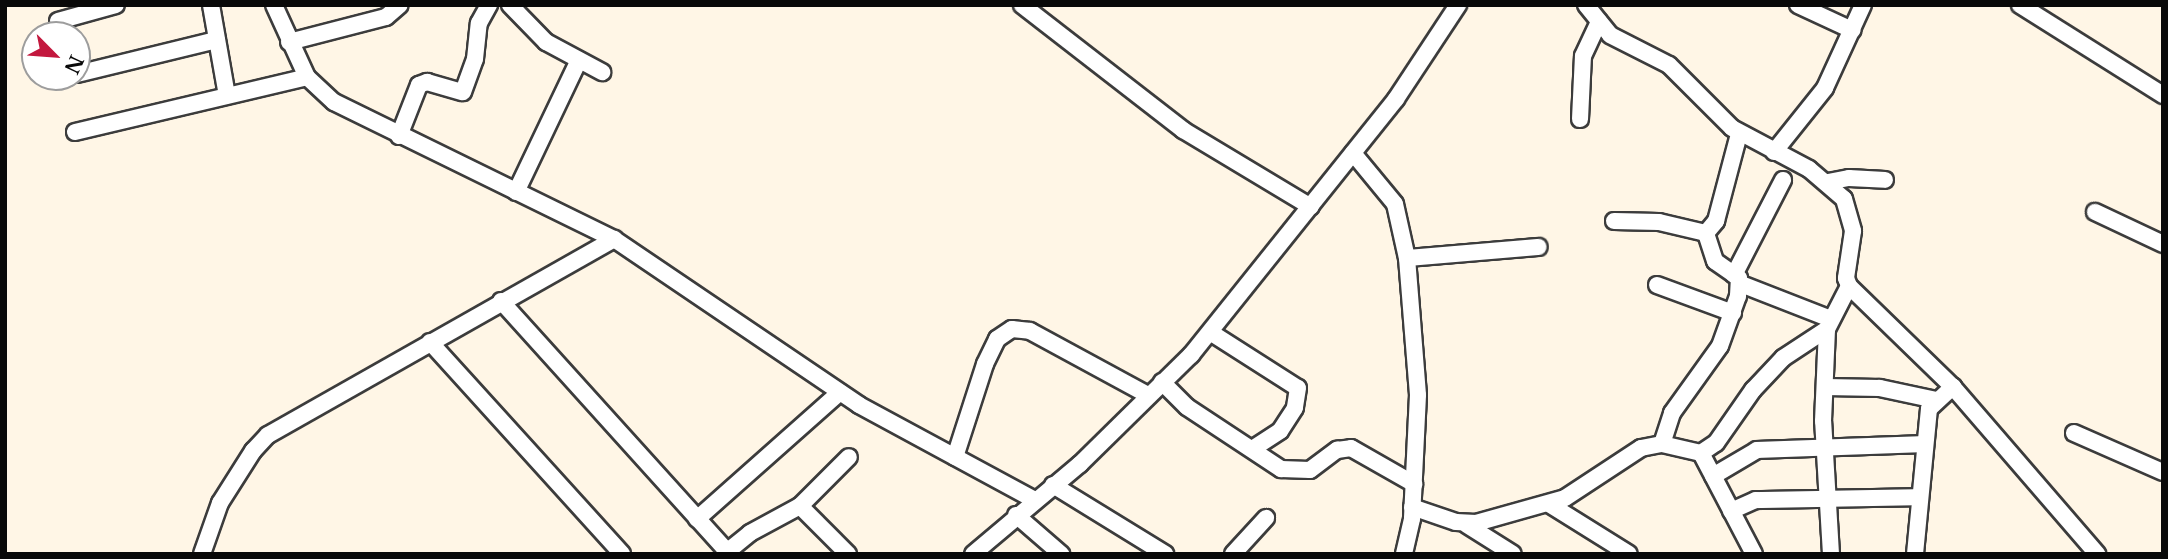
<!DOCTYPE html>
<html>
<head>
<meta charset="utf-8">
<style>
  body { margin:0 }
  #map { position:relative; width:2168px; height:559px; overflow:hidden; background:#fff6e6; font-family:"Libre Baskerville",serif }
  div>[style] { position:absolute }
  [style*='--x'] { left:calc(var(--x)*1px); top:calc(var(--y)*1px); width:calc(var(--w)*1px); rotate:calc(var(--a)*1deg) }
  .roads { filter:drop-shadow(2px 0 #3c3c3c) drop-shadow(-2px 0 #3c3c3c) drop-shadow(0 2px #3c3c3c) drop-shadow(0 -2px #3c3c3c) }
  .minor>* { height:16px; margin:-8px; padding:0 8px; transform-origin:8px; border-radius:8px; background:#fff }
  span { translate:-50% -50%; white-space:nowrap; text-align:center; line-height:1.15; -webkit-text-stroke:7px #fff; paint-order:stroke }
  .frame { position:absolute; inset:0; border:7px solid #090909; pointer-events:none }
  .north { position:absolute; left:21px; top:21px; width:70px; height:70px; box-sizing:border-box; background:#fff; border:2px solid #9d9d9d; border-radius:50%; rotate:115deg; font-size:19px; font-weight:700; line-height:28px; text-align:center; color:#090909 }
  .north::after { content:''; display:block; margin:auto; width:24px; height:32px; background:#c3183e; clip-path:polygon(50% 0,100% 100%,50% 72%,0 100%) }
</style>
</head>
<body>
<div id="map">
  <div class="roads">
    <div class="minor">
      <div style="--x:211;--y:5;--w:92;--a:80"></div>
      <div style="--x:274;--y:5;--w:79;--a:65.4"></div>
      <div style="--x:307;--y:77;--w:37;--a:43"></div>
      <div style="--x:334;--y:102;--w:312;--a:26.1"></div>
      <div style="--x:614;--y:239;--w:296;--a:34.1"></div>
      <div style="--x:859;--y:405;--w:200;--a:28.4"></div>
      <div style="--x:510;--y:5;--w:52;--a:45.8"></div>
      <div style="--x:546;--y:42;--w:64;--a:28.2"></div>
      <div style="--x:1022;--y:5;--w:204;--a:37.8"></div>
      <div style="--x:1183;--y:130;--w:149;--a:31"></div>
      <div style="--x:1586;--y:5;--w:38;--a:51"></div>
      <div style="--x:1610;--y:35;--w:66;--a:27"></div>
      <div style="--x:1669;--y:65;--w:89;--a:45"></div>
      <div style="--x:1732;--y:128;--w:87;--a:28"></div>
      <div style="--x:1809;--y:169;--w:46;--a:40.6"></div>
      <div style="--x:1844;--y:199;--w:33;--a:74"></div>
      <div style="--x:1853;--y:231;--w:48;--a:98.5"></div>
      <div style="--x:1846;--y:278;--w:9;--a:69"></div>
      <div style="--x:1849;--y:286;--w:145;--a:44.2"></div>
      <div style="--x:1953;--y:387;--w:221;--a:49.2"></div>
      <div style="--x:1798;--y:5;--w:60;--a:24.8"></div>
      <div style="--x:2020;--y:5;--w:169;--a:32.2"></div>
      <div style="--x:58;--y:21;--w:60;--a:-15.4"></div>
      <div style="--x:289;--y:42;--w:100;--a:-14.5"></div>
      <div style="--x:386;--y:17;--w:18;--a:-41"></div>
      <div style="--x:77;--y:74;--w:144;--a:-13.7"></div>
      <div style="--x:56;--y:80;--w:11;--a:-15"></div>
      <div style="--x:1580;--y:119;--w:63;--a:-87.3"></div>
      <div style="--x:1583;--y:56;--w:38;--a:-65"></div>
      <div style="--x:75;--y:132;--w:238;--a:-13.3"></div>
      <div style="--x:399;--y:136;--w:55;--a:-68.6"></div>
      <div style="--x:419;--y:85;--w:9;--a:-21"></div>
      <div style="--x:427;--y:82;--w:37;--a:16"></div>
      <div style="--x:463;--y:92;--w:35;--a:-70"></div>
      <div style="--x:475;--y:59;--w:36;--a:-84"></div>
      <div style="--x:479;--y:23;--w:21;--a:-61"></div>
      <div style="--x:1774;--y:152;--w:82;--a:-51.4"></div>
      <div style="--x:1825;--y:88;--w:91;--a:-65.4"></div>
      <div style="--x:1353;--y:153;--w:66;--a:50.5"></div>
      <div style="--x:1395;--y:204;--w:55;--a:77.5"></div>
      <div style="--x:1407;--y:258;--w:137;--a:85.4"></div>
      <div style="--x:1418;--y:395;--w:124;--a:92.8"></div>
      <div style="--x:1412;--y:519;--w:36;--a:103"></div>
      <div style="--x:1828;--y:182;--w:21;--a:-11"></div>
      <div style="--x:1849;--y:178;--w:36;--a:3"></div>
      <div style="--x:516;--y:192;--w:146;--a:-64.5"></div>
      <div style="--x:2095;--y:212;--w:75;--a:25.2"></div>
      <div style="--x:1614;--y:221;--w:45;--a:1.3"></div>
      <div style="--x:1659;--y:222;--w:48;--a:13.2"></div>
      <div style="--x:1706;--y:233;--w:16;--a:-50"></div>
      <div style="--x:1716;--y:221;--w:90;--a:-75.2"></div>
      <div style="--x:1407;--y:258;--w:132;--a:-4.8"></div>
      <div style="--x:1734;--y:275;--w:107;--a:-62.7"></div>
      <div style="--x:1741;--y:284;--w:97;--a:21.3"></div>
      <div style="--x:1657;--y:285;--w:81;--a:20.2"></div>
      <div style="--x:501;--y:301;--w:341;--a:47.9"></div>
      <div style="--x:1210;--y:332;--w:104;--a:32.5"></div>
      <div style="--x:1298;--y:388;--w:20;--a:99"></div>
      <div style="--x:1295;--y:408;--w:27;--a:123"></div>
      <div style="--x:1280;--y:431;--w:33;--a:147"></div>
      <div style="--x:430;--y:342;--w:286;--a:47.8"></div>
      <div style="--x:1162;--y:382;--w:35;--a:45"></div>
      <div style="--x:1187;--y:407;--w:113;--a:33.4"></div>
      <div style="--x:1281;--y:469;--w:29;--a:2"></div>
      <div style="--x:1310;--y:470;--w:34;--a:-37"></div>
      <div style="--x:1337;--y:450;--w:14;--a:-8"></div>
      <div style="--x:1351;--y:448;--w:73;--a:29.7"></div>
      <div style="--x:1825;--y:387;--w:55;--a:1"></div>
      <div style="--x:1880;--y:388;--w:57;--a:12.1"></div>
      <div style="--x:2074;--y:433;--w:97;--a:23.7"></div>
      <div style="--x:1662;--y:444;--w:33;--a:-72"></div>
      <div style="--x:1672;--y:413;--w:82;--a:-54.4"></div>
      <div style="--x:1720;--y:346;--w:53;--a:-70.2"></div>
      <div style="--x:1738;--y:296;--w:18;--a:-87"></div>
      <div style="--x:1739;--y:278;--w:29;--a:-145"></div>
      <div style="--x:1715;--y:261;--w:29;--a:-108"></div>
      <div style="--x:1701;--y:453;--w:114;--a:62.3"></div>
      <div style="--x:955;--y:457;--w:98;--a:-72.1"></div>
      <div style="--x:985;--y:364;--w:28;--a:-64"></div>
      <div style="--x:997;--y:339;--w:18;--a:-34"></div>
      <div style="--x:1012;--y:329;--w:18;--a:6"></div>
      <div style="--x:1030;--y:331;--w:134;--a:28.5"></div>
      <div style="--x:1713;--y:476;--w:51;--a:-30.6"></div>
      <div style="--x:1757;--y:450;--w:168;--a:-2"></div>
      <div style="--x:1053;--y:485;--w:132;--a:31.6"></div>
      <div style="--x:1549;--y:504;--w:94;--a:32"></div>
      <div style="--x:800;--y:506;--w:68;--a:45"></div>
      <div style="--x:1412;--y:507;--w:46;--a:18.8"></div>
      <div style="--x:1456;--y:522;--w:20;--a:3"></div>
      <div style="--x:1476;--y:523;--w:92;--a:-15.7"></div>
      <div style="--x:1565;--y:498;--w:91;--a:-33.3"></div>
      <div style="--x:1641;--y:448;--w:21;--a:-11"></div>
      <div style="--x:1662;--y:444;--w:40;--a:13"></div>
      <div style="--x:1701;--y:453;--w:18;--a:-34"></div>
      <div style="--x:1716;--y:443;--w:65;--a:-55.1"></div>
      <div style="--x:1753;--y:390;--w:44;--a:-46.8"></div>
      <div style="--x:1783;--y:358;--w:53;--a:-33.4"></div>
      <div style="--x:1731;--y:511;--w:27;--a:-24"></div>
      <div style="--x:1756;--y:500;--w:164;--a:-1"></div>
      <div style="--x:1016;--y:515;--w:60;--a:40.9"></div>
      <div style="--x:697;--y:519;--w:191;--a:-41.6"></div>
      <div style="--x:1467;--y:525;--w:54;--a:32.2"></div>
      <div style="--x:728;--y:551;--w:28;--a:-39"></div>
      <div style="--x:750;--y:533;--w:57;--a:-28.4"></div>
      <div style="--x:800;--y:506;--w:69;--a:-45"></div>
      <div style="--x:202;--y:554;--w:54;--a:-70.6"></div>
      <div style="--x:220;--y:503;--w:62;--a:-57.6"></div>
      <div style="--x:253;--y:451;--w:22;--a:-47"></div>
      <div style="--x:268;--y:435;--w:398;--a:-29.5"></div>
      <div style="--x:973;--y:554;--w:140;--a:-40.1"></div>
      <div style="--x:1080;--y:464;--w:156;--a:-44.5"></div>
      <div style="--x:1191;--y:355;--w:328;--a:-51.3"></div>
      <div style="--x:1396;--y:99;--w:113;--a:-56.6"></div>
      <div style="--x:1233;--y:554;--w:49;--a:-47.5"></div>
      <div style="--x:1831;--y:554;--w:133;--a:-93.4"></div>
      <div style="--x:1823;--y:421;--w:92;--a:-87.5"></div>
      <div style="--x:1827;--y:329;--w:48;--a:-62.9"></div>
      <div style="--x:1915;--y:554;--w:146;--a:-84.5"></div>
      <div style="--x:1929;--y:409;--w:33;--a:-43"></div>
    </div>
  </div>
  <div class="frame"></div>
  <div class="north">N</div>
</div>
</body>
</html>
